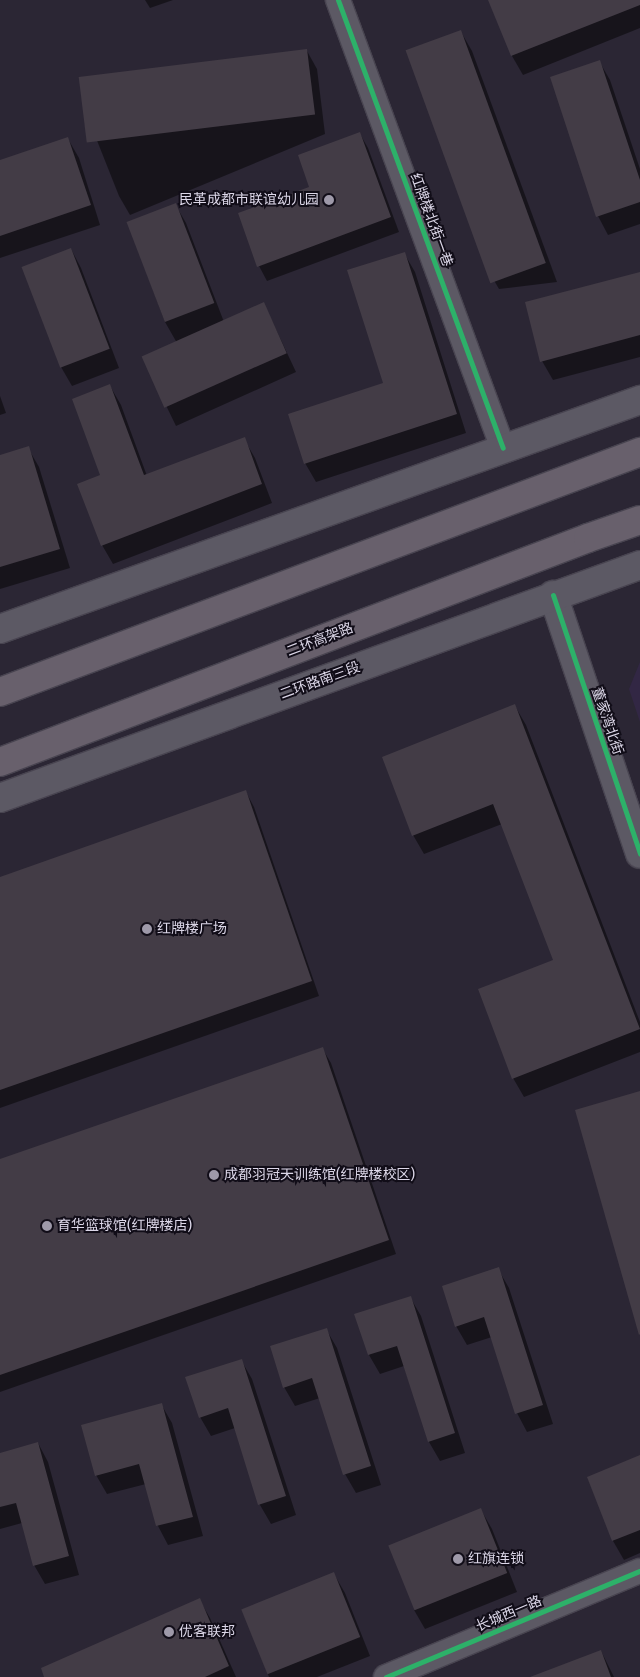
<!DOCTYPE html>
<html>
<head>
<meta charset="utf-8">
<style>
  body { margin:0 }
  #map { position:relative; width:640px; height:1677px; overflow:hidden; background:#2b2634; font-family:"Fira Sans","Noto Sans SC",sans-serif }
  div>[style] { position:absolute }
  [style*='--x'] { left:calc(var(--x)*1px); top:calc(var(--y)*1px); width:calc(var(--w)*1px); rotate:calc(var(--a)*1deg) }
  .built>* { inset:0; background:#322744 }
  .shadow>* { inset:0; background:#0007 }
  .building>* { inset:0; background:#433c46; transform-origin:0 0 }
  .roads { filter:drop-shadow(1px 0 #484450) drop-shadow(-1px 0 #484450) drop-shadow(0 1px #484450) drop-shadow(0 -1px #484450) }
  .minor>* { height:24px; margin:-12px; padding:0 12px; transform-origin:12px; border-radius:12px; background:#5c5964 }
  .tertiary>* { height:28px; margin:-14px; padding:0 14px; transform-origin:14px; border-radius:14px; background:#5c5964 }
  .secondary>* { height:28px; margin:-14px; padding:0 14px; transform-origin:14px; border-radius:14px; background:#5c5964 }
  .trunk>* { height:28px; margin:-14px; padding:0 14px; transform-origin:14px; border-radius:14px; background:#68606c }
  .cycleway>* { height:5px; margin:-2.5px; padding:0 2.5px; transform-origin:2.5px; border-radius:2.5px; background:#2db169 }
  .dots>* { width:14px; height:14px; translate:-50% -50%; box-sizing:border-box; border:2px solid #110d18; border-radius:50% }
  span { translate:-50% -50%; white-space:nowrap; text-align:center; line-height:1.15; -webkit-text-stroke:4px #110d18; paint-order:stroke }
  .poi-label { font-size:14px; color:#dcd7e8 }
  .right { translate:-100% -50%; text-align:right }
  .left { translate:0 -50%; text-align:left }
  .street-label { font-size:14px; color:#dcd7e8 }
</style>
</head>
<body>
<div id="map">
  <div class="built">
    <div style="clip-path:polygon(640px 662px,640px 722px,629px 689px)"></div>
  </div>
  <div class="shadow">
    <div style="clip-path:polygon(145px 0,173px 0,150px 8px)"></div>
    <div style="clip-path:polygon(490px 0,640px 0,640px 28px,523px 75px,512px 56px)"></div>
    <div style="clip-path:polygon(461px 32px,472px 51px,557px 282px,499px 289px,488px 270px)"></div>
    <div style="clip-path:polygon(307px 51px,317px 69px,325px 134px,130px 215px,119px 196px,96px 138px)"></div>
    <div style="clip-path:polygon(599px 61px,610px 80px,640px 169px,640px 224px,608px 235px,598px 216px)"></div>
    <div style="clip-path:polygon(360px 134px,368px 148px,399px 232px,267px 281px,259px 266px,311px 187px)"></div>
    <div style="clip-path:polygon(68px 139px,79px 158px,100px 225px,0 258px,0 162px)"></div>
    <div style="clip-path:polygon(175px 204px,186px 223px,224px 322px,264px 304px,296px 372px,176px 426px,143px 358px,177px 343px,165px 322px,128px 223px)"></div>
    <div style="clip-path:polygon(71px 249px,81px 268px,119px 368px,72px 386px,61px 367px)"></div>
    <div style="clip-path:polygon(404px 253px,415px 272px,466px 433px,316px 482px,305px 463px,384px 384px)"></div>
    <div style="clip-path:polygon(640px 273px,640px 357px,553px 380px,542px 361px)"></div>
    <div style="clip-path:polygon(110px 386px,121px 405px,147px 476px,244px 439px,255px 458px,272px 503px,113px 564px,102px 545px,102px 476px)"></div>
    <div style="clip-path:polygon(0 396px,6px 413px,0 415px)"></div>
    <div style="clip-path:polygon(28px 448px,39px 467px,70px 568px,0 589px,0 457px)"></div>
    <div style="clip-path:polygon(515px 706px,526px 725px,640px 1022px,640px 1052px,524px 1097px,513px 1078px,554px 961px,502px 824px,424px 854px,413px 835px)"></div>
    <div style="clip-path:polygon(246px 792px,254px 807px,319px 996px,0 1108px,0 878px)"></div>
    <div style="clip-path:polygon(322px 1048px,331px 1063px,396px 1254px,0 1392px,0 1161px)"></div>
    <div style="clip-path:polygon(498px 1269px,509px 1288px,553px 1424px,527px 1432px,517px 1413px,492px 1337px,467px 1345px,456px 1326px)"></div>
    <div style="clip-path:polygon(410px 1297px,421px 1316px,465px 1453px,440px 1461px,429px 1442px,404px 1366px,380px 1374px,369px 1355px)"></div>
    <div style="clip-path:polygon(326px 1329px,337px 1348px,381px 1485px,356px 1493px,345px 1474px,320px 1398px,295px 1406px,284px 1387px)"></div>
    <div style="clip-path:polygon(241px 1360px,252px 1379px,296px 1515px,271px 1524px,260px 1505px,235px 1428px,211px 1436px,200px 1417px)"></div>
    <div style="clip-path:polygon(161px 1404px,172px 1423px,203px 1536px,168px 1545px,158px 1526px,146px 1484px,107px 1494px,96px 1475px)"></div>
    <div style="clip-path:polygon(38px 1443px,48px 1462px,79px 1575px,45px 1584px,34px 1565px,22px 1523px,0 1529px,0 1454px)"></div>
    <div style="clip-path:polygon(640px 1457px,640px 1553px,624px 1560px,613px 1541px,588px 1478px)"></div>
    <div style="clip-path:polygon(481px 1510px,492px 1529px,517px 1592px,425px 1629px,414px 1610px)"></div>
    <div style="clip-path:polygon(334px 1574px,345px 1593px,370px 1656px,317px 1677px,269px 1677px,243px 1610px)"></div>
    <div style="clip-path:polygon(199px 1599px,210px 1618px,236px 1677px,46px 1677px)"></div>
    <div style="clip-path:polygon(601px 1651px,614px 1677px,533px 1677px)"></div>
  </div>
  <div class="building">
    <div style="clip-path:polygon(488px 0,640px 0,640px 5px,511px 56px)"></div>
    <div style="left:461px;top:30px;width:248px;height:59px;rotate:70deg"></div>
    <div style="left:307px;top:49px;width:66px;height:230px;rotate:83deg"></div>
    <div style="clip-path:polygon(600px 60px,640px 180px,640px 202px,596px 217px,550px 77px)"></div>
    <div style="clip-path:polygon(360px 132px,391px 217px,257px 267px,238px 213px,309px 187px,298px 155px)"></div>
    <div style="clip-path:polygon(68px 137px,91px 205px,0 236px,0 160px)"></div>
    <div style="left:176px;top:203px;width:107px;height:53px;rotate:69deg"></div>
    <div style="left:71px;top:248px;width:108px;height:53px;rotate:69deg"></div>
    <div style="clip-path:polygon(405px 252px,457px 414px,304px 464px,288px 414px,383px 383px,347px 270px)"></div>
    <div style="clip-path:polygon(640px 272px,640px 335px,540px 362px,525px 302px)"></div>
    <div style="left:264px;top:302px;width:56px;height:134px;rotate:66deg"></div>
    <div style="clip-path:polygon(110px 384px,144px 475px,245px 437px,262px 484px,101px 546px,77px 484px,100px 475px,72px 399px)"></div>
    <div style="clip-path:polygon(29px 446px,60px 549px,0 567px,0 455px)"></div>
    <div style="clip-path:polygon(515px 704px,640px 1029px,512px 1079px,478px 989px,553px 960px,493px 804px,412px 836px,382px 757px)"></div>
    <div style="clip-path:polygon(246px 790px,312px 981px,0 1090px,0 877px)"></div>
    <div style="clip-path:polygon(323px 1047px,389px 1240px,0 1375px,0 1159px)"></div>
    <div style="clip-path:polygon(640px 1091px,640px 1334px,639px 1335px,575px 1110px)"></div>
    <div style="clip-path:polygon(499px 1267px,543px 1405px,515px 1414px,484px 1317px,455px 1327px,442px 1286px)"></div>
    <div style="clip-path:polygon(411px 1296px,455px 1433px,428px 1442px,397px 1346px,368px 1355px,354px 1314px)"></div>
    <div style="clip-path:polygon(327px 1328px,371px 1466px,343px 1475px,312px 1378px,283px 1388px,270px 1346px)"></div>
    <div style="clip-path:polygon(242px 1359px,286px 1496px,258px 1505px,228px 1408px,199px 1418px,185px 1377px)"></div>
    <div style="clip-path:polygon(162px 1403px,193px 1517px,156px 1526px,139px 1464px,95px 1476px,81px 1425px)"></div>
    <div style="clip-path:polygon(38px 1442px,69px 1556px,33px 1566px,16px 1503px,0 1507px,0 1453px)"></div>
    <div style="clip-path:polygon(640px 1455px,640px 1530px,612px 1541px,587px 1477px)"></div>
    <div style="left:481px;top:1508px;width:70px;height:100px;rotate:68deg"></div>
    <div style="left:334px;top:1572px;width:70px;height:100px;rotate:68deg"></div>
    <div style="clip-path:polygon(200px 1598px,229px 1666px,205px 1677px,44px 1677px,41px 1668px)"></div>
    <div style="clip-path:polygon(601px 1650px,611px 1677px,530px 1677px)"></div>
  </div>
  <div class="roads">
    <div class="minor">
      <div style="--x:338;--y:0;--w:477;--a:69.8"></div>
      <div style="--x:386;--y:1677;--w:275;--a:-22.7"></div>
    </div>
    <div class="tertiary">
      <div style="--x:553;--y:595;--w:273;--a:71.4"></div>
    </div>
    <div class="secondary">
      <div style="--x:0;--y:629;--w:680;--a:-19.69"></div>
      <div style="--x:0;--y:798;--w:681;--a:-20"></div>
    </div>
    <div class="trunk">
      <div style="--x:0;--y:692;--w:684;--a:-20.56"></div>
      <div style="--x:0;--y:762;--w:629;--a:-20.85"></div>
      <div style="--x:588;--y:538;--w:55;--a:-19.1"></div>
    </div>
  </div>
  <div class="cycleway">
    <div style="--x:338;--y:0;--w:477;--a:69.8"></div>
    <div style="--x:553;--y:595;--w:273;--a:71.4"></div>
    <div style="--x:386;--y:1677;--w:275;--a:-22.7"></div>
  </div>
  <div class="dots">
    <div style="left:329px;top:200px;background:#9e99a9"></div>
    <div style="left:147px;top:929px;background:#9e99a9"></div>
    <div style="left:214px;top:1175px;background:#9e99a9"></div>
    <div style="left:47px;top:1226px;background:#9e99a9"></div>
    <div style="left:458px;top:1559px;background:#9e99a9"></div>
    <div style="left:169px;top:1632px;background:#9e99a9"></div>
  </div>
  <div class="poi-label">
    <span class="right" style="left:319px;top:200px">民革成都市联谊幼儿园</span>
    <span class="left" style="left:157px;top:929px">红牌楼广场</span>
    <span class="left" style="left:224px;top:1175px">成都羽冠天训练馆(红牌楼校区)</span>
    <span class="left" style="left:57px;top:1226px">育华篮球馆(红牌楼店)</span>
    <span class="left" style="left:468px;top:1559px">红旗连锁</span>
    <span class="left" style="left:179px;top:1632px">优客联邦</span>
  </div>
  <div class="street-label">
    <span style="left:431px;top:220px;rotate:70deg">红牌楼北街一巷</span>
    <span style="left:320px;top:640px;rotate:-21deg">二环高架路</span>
    <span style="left:320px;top:681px;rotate:-20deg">二环路南三段</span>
    <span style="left:607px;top:721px;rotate:71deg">董家湾北街</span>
    <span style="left:509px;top:1614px;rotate:-23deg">长城西一路</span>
  </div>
</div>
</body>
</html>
